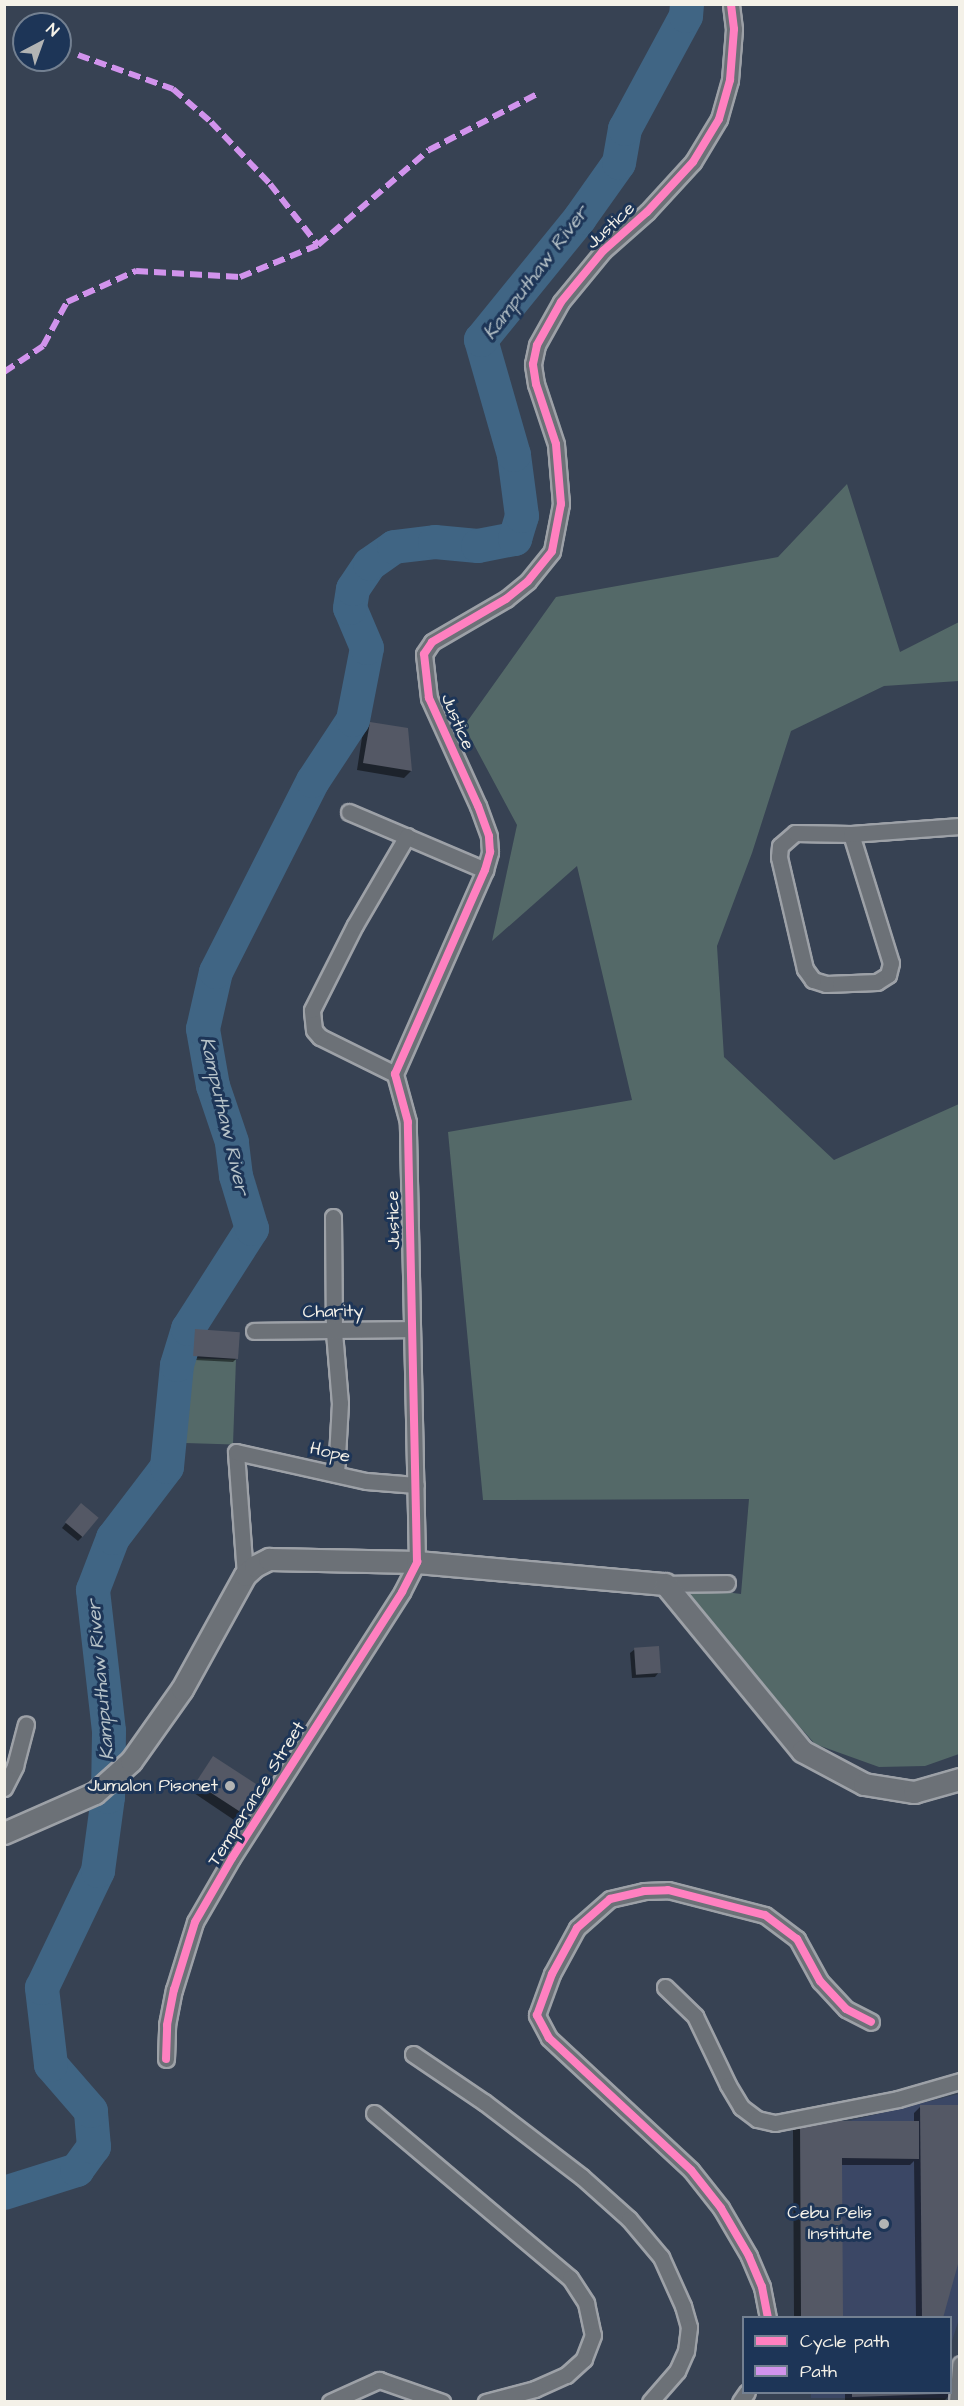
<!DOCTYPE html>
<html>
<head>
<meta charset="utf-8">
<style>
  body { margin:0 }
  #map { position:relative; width:964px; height:2406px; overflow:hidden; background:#374253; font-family:"Architects Daughter",sans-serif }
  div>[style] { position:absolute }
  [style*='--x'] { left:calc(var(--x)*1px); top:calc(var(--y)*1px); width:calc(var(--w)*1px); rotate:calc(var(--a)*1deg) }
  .built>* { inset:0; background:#3b4765 }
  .green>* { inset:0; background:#546968; transform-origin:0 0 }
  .shadow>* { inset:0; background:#0007 }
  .river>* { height:34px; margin:-17px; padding:0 17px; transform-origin:17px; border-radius:17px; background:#406584 }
  .building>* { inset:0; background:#545865; transform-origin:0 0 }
  .roads { filter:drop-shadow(2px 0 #9da1a7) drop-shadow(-2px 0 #9da1a7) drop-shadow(0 2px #9da1a7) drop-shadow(0 -2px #9da1a7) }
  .street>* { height:15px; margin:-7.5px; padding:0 7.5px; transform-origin:7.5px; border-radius:7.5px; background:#6c7177 }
  .secondary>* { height:21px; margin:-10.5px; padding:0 10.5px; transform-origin:10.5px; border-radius:10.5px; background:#6c7177 }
  .quiet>* { height:6px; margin-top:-3px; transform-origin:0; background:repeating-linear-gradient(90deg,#d193ec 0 12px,transparent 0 18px) }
  .cycleway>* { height:8px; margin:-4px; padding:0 4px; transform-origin:4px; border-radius:4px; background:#ff80c0 }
  .dots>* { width:16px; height:16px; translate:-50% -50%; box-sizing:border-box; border:3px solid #1d3557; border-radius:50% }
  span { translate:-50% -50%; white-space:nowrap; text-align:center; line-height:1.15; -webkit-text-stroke:6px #1d3557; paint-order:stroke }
  .street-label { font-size:18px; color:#f4f1e8 }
  .poi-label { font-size:18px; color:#f4f1e8 }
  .right { translate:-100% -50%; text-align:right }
  .water-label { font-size:20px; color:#b5c1c7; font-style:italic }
  .frame { position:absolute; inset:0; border:6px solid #f4f1e8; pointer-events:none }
  .legend { position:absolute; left:742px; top:2316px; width:210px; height:78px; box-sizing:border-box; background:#1d3557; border:2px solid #738091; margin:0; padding:8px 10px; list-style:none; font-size:18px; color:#f4f1e8 }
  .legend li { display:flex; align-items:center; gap:12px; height:30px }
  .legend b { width:30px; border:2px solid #738091 }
  .north { position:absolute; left:12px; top:12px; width:60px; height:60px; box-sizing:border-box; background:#1d3557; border:2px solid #738091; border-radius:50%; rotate:41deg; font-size:16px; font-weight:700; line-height:24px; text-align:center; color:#f4f1e8 }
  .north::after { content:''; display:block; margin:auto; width:21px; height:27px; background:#b2b4b4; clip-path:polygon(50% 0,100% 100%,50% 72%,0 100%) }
</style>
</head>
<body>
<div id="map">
  <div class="built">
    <div style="clip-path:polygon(959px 2094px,960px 2316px,952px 2341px,952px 2398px,811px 2398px,811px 2392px,950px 2392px,950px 2318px,810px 2317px,808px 2131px)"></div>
  </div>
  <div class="green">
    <div style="clip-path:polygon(847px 484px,900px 652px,959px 622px,959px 681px,884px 686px,791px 731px,752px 853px,717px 946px,724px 1057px,834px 1160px,959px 1104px,959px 1754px,925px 1766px,879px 1767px,815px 1744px,685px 1597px,702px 1589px,741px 1594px,749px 1499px,483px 1500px,448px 1132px,632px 1100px,577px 866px,492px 941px,517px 825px,464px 726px,556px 597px,778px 557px)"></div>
    <div style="left:188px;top:1358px;width:48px;height:85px;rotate:2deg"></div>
  </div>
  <div class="shadow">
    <div style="clip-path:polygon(370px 724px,411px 771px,404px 778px,357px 770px,363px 731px)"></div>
    <div style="clip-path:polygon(196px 1331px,237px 1358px,233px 1362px,195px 1360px,197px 1334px,194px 1334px,192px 1360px,190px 1360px,191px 1335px)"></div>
    <div style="clip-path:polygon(77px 1509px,82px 1537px,78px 1541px,62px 1528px)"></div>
    <div style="clip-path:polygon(635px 1649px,659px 1672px,655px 1677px,632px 1678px,630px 1653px)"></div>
    <div style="clip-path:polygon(213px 1758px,241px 1813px,234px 1820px,191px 1791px)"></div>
    <div style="clip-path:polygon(921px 2106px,942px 2318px,916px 2318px,914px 2161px,910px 2165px,841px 2165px,842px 2318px,794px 2318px,793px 2130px,800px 2123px,914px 2122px,914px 2113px)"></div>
    <div style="clip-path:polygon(950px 2366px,951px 2394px,944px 2401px,845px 2402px,845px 2392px,950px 2392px)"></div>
  </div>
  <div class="river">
    <div style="--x:4;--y:2193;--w:77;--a:-17.5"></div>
    <div style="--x:77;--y:2170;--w:29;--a:-54"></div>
    <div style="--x:94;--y:2147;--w:36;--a:-95"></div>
    <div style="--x:91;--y:2111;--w:61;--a:-131"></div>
    <div style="--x:51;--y:2065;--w:78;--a:-96.7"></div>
    <div style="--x:42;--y:1988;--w:130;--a:-64.4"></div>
    <div style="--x:98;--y:1871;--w:75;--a:-82.3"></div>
    <div style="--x:108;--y:1797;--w:66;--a:-89.1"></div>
    <div style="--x:109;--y:1731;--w:142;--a:-96.5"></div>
    <div style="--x:93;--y:1590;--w:56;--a:-69"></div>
    <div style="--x:113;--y:1538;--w:89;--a:-52.7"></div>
    <div style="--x:167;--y:1467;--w:102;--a:-84.4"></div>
    <div style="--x:177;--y:1365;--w:38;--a:-73"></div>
    <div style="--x:188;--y:1329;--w:119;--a:-57.4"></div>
    <div style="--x:252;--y:1229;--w:55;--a:-106.8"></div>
    <div style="--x:236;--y:1176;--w:34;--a:-97"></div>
    <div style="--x:232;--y:1142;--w:59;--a:-108.7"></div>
    <div style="--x:213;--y:1086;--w:58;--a:-100"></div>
    <div style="--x:203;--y:1029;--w:58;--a:-77.2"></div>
    <div style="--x:216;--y:972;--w:214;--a:-63.1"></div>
    <div style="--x:313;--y:781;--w:73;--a:-56.7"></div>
    <div style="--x:353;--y:720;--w:73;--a:-79"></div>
    <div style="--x:367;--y:648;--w:43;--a:-113"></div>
    <div style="--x:350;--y:608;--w:19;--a:-81"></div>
    <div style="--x:353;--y:589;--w:30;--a:-56"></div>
    <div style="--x:370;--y:564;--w:29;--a:-35"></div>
    <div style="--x:394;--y:547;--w:41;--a:-7"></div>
    <div style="--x:435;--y:542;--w:43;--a:5.3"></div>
    <div style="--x:478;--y:546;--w:38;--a:-11"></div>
    <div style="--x:515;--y:539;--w:24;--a:-73"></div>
    <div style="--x:522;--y:516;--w:62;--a:-97.5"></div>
    <div style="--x:514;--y:455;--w:120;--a:-106"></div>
    <div style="--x:481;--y:340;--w:157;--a:-50.9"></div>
    <div style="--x:580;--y:218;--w:67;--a:-54.7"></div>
    <div style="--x:619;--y:163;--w:35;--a:-80"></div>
    <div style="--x:625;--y:129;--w:128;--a:-61.6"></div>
    <div style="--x:686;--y:16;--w:12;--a:-85"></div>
  </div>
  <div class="building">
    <div style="clip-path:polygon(370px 722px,408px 728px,412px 771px,363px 763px)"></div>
    <div style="left:195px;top:1329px;width:45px;height:27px;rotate:4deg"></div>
    <div style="left:81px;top:1503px;width:23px;height:25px;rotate:40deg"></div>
    <div style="left:659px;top:1646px;width:27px;height:25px;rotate:86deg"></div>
    <div style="left:213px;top:1756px;width:59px;height:32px;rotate:33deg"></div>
    <div style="clip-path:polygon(920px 2105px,960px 2105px,960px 2257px,943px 2318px,922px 2318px)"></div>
    <div style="clip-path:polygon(800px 2121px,919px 2121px,919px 2159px,842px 2158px,843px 2318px,801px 2318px)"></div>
    <div style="clip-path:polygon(852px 2392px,941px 2392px,941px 2394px,852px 2397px)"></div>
  </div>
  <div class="roads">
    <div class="street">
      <div style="--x:349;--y:812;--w:148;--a:23.1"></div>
      <div style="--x:851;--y:834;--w:135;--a:72.8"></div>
      <div style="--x:891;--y:963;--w:12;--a:104"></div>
      <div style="--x:888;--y:975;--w:13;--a:148"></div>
      <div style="--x:877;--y:982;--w:51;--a:177.8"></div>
      <div style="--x:826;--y:984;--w:14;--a:-163"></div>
      <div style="--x:813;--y:980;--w:14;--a:-126"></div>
      <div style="--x:805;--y:969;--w:115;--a:-103.1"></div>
      <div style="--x:779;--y:857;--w:11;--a:-85"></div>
      <div style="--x:780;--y:846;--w:20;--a:-41"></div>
      <div style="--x:795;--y:833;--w:56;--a:1"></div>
      <div style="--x:851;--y:834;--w:109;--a:-4.2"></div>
      <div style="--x:395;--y:1074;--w:84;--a:-153.7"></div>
      <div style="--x:320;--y:1037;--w:9;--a:-131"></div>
      <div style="--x:314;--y:1030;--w:20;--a:-96"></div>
      <div style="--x:312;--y:1010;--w:95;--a:-63.2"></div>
      <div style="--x:355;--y:925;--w:103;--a:-59.7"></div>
      <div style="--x:333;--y:1217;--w:115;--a:89.5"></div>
      <div style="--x:334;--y:1332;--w:71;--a:85.2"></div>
      <div style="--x:340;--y:1403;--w:71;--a:93.2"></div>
      <div style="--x:254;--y:1331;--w:158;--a:-0.7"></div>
      <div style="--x:245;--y:1575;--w:123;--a:-94.2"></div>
      <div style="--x:236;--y:1452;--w:133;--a:12.6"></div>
      <div style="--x:366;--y:1481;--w:50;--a:4.6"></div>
      <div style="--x:665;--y:1584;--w:62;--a:-0.9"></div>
      <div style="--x:4;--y:1788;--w:25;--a:-63"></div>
      <div style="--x:15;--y:1766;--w:43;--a:-75.3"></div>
      <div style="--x:665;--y:1987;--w:42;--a:44"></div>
      <div style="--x:695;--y:2016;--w:76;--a:64.4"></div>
      <div style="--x:728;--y:2085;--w:26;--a:59"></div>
      <div style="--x:741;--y:2107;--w:20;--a:37"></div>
      <div style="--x:757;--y:2119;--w:18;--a:13"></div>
      <div style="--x:775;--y:2123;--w:125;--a:-11"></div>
      <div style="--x:898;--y:2099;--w:65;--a:-16.2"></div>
      <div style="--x:413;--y:2054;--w:86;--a:34.1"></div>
      <div style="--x:484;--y:2102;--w:123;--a:37.4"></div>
      <div style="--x:582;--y:2177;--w:63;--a:41.8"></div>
      <div style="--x:629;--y:2219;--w:50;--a:49.9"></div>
      <div style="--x:661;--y:2257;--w:54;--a:65.8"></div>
      <div style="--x:683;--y:2306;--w:22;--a:74"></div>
      <div style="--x:689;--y:2327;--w:24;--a:97"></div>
      <div style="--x:686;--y:2351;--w:22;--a:114"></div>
      <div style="--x:677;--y:2371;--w:41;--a:131.1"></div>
      <div style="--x:166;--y:2059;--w:34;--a:-88"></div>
      <div style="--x:167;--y:2025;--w:36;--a:-79"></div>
      <div style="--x:174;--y:1990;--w:71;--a:-72.8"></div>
      <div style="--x:195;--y:1922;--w:74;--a:-60"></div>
      <div style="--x:232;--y:1858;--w:316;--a:-57.4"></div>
      <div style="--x:402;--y:1592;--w:34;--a:-63"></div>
      <div style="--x:417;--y:1562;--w:440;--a:-91.2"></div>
      <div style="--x:408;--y:1122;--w:50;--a:-105.2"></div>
      <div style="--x:395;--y:1074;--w:223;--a:-66.2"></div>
      <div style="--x:485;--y:870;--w:19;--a:-74"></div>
      <div style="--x:490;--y:852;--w:16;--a:-94"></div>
      <div style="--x:489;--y:836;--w:32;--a:-110"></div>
      <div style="--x:478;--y:806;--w:119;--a:-114.4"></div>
      <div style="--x:429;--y:698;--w:44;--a:-96.5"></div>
      <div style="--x:424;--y:654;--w:14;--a:-56"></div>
      <div style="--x:432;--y:642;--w:86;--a:-30.2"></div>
      <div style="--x:506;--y:599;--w:28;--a:-39"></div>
      <div style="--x:528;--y:581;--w:38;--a:-51"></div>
      <div style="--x:552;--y:551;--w:48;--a:-79.2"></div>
      <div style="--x:561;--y:504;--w:60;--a:-94.8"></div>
      <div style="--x:556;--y:444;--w:63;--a:-108.4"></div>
      <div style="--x:536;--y:384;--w:20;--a:-99"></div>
      <div style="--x:533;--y:364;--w:19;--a:-78"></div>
      <div style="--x:537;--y:345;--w:49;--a:-60.8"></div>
      <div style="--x:561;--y:302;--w:66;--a:-50.5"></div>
      <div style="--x:603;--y:251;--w:59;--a:-41.6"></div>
      <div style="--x:647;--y:212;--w:68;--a:-47.4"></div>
      <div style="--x:693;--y:162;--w:50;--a:-58.8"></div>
      <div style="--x:719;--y:119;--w:41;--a:-74.2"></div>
      <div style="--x:730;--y:80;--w:51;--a:-85.5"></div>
      <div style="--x:734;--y:29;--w:25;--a:-97"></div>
      <div style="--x:374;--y:2113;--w:256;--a:40.1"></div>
      <div style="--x:570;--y:2278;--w:30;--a:57"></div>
      <div style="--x:586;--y:2303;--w:33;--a:78"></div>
      <div style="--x:593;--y:2335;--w:26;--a:111"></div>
      <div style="--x:584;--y:2359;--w:24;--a:138"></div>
      <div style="--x:566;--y:2375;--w:34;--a:156"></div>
      <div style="--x:535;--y:2389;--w:51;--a:165.1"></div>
      <div style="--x:768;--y:2318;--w:32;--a:-101"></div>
      <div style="--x:762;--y:2287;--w:34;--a:-113"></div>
      <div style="--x:749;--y:2256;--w:56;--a:-120.3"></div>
      <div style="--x:721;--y:2208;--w:48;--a:-128.3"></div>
      <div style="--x:691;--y:2170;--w:194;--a:-137.1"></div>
      <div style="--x:549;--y:2038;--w:26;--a:-118"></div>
      <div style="--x:537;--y:2015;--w:44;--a:-69.9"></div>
      <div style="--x:552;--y:1974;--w:52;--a:-61.5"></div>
      <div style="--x:577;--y:1928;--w:44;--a:-41.3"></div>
      <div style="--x:610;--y:1899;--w:35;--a:-13"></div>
      <div style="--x:644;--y:1891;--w:24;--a:-2"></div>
      <div style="--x:668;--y:1890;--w:100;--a:14.5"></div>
      <div style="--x:765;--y:1915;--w:40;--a:37"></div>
      <div style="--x:797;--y:1939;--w:48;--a:61.3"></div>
      <div style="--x:820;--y:1981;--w:38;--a:47"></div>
      <div style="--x:846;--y:2009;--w:28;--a:27"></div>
      <div style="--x:330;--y:2402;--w:54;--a:-24.2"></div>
      <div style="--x:379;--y:2380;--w:67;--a:19.2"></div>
      <div style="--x:740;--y:2402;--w:12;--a:-55"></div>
      <div style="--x:957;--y:2402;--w:38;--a:-85"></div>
    </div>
    <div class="secondary">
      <div style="--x:4;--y:1833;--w:99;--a:-23.7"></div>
      <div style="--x:95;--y:1793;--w:48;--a:-41.6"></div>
      <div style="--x:131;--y:1761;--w:88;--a:-54.7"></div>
      <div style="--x:182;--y:1689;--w:130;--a:-61.1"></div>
      <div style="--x:245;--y:1575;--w:13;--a:-42"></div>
      <div style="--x:255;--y:1566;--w:16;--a:-27"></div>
      <div style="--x:269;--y:1559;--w:148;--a:1.2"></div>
      <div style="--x:417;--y:1562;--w:249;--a:5.1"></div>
      <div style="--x:665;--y:1584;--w:216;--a:50.6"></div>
      <div style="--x:802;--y:1751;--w:70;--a:28"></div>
      <div style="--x:864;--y:1784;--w:51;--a:9.1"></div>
      <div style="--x:914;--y:1792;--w:48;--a:-15.8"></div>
    </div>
  </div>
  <div class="quiet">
    <div style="--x:78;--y:55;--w:101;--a:19.7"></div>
    <div style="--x:173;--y:89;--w:50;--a:41"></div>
    <div style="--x:211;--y:122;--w:86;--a:46.4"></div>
    <div style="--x:270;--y:184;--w:78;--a:51.8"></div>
    <div style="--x:4;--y:372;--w:47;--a:-33.7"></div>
    <div style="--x:43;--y:346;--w:50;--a:-61.4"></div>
    <div style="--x:67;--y:302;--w:76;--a:-24.2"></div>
    <div style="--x:136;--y:271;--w:104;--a:3.3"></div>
    <div style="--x:240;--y:277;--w:84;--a:-22.3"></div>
    <div style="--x:318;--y:245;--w:146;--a:-40.6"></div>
    <div style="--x:429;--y:150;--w:122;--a:-27.4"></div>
  </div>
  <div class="cycleway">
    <div style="--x:166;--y:2059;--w:34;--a:-88"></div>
    <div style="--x:167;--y:2025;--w:36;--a:-79"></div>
    <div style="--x:174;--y:1990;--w:71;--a:-72.8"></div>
    <div style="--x:195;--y:1922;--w:74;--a:-60"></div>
    <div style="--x:232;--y:1858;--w:316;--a:-57.4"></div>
    <div style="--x:402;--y:1592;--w:34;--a:-63"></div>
    <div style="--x:417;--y:1562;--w:440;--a:-91.2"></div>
    <div style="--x:408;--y:1122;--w:50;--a:-105.2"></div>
    <div style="--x:395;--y:1074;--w:223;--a:-66.2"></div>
    <div style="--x:485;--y:870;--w:19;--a:-74"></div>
    <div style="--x:490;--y:852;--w:16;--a:-94"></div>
    <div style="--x:489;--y:836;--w:32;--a:-110"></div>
    <div style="--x:478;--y:806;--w:119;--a:-114.4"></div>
    <div style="--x:429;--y:698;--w:44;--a:-96.5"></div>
    <div style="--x:424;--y:654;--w:14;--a:-56"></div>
    <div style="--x:432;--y:642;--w:86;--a:-30.2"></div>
    <div style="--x:506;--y:599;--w:28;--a:-39"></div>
    <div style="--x:528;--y:581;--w:38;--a:-51"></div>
    <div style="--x:552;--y:551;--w:48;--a:-79.2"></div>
    <div style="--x:561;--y:504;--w:60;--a:-94.8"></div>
    <div style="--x:556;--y:444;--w:63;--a:-108.4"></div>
    <div style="--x:536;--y:384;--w:20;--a:-99"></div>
    <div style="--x:533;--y:364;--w:19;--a:-78"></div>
    <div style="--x:537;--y:345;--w:49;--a:-60.8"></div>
    <div style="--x:561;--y:302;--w:66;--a:-50.5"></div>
    <div style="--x:603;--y:251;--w:59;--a:-41.6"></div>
    <div style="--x:647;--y:212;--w:68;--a:-47.4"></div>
    <div style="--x:693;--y:162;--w:50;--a:-58.8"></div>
    <div style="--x:719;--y:119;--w:41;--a:-74.2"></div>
    <div style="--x:730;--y:80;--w:51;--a:-85.5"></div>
    <div style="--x:734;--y:29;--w:25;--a:-97"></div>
    <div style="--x:768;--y:2318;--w:32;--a:-101"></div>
    <div style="--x:762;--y:2287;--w:34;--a:-113"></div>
    <div style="--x:749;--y:2256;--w:56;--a:-120.3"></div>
    <div style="--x:721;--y:2208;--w:48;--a:-128.3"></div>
    <div style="--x:691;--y:2170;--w:194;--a:-137.1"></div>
    <div style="--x:549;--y:2038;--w:26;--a:-118"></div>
    <div style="--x:537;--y:2015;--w:44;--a:-69.9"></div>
    <div style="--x:552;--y:1974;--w:52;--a:-61.5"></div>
    <div style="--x:577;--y:1928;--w:44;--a:-41.3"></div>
    <div style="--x:610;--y:1899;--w:35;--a:-13"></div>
    <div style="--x:644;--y:1891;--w:24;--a:-2"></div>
    <div style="--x:668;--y:1890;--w:100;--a:14.5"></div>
    <div style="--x:765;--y:1915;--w:40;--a:37"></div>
    <div style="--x:797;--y:1939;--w:48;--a:61.3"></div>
    <div style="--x:820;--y:1981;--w:38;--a:47"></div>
    <div style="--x:846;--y:2009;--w:28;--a:27"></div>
  </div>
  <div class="dots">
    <div style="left:230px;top:1786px;background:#b2b4b4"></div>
    <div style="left:884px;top:2224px;background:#b2b4b4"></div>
  </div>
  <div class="street-label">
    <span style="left:611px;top:226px;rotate:-43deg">Justice</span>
    <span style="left:457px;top:722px;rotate:67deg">Justice</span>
    <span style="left:394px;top:1220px;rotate:-91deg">Justice</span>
    <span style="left:333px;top:1312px;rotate:-1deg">Charity</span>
    <span style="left:330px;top:1453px;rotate:13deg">Hope</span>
    <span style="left:257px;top:1794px;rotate:-58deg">Temperance Street</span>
  </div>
  <div class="poi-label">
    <span class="right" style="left:218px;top:1786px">Jumalon Pisonet</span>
    <span class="right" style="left:872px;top:2224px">Cebu Pelis<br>Institute</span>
  </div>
  <div class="water-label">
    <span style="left:536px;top:273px;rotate:-53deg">Kamputhaw River</span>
    <span style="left:224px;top:1116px;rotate:77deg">Kamputhaw River</span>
    <span style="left:101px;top:1680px;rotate:-95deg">Kamputhaw River</span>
  </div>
  <div class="frame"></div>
  <ul class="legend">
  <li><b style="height:8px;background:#ff80c0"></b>Cycle path</li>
  <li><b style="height:8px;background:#d193ec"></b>Path</li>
  </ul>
  <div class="north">N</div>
</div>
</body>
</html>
